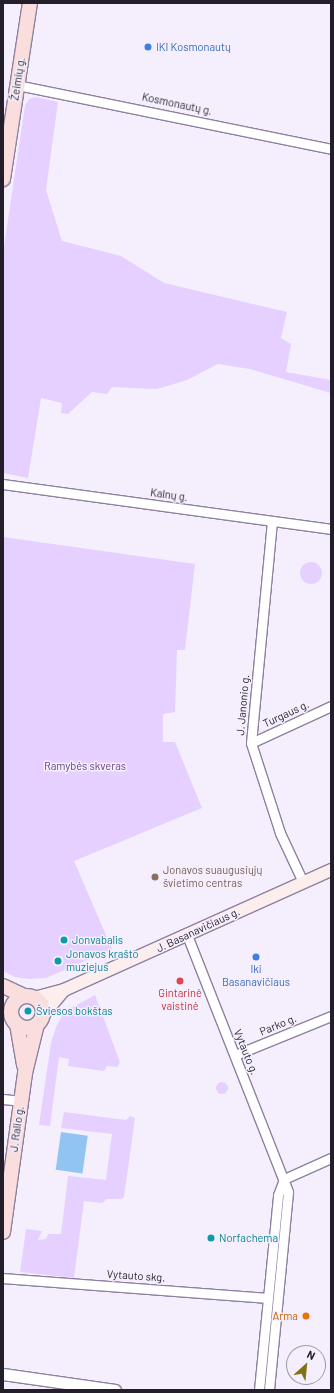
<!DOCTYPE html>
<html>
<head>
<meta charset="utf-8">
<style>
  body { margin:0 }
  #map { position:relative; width:334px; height:1393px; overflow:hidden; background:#f5effd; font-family:Barlow,sans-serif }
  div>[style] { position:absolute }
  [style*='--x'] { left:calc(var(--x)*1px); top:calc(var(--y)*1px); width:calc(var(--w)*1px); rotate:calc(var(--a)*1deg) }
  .green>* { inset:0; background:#e5d0ff }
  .round { border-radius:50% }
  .water>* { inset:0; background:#92c4f2; transform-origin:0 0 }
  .roads { filter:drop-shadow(1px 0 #8e80a0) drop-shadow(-1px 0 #8e80a0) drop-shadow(0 1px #8e80a0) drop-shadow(0 -1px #8e80a0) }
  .minor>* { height:9px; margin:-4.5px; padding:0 4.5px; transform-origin:4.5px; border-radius:4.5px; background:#fff }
  .tertiary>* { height:11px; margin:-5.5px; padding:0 5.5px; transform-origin:5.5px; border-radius:5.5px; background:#fff }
  .secondary>* { height:12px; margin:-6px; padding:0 6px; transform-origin:6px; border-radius:6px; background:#fdeeee }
  .primary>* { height:14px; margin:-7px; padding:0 7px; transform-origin:7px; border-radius:7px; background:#fadedd }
  .primary>.ring { margin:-7px; padding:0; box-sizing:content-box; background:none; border:14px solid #fadedd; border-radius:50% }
  .dots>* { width:11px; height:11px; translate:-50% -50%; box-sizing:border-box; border:2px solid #f5effd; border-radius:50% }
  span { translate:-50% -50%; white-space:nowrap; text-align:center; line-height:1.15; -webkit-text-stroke:3px #f5effd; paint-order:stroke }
  .shop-label { font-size:11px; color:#366cbe }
  .left { translate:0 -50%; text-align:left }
  .street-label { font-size:11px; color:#231e2a }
  .park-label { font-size:11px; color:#67458a }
  .education-label { font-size:11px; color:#785e54 }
  .culture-label { font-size:11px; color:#0d838f }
  .health-label { font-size:11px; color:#be3a42 }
  .food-label { font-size:11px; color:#c56008 }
  .right { translate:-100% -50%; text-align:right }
  .frame { position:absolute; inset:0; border:4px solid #231e2a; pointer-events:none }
  .north { position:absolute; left:286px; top:1345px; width:40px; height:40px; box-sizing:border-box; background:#f5effd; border:1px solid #a19ba9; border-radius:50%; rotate:27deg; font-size:11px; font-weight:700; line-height:16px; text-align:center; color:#231e2a }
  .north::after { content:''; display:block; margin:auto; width:14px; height:18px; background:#7f7314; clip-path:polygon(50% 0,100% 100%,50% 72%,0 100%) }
</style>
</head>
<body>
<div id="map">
  <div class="green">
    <div style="clip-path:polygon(36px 97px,58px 102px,46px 190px,62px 241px,121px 256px,164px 283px,287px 312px,281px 338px,291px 344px,286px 372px,331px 380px,331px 393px,250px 369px,218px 364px,187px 380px,157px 389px,112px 387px,107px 394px,92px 392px,68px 414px,61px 413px,62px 403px,41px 398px,28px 478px,3px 473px,3px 253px,25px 106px,29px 99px)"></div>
    <div style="clip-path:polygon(3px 537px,195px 564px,185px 650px,177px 650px,175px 712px,163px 714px,163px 742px,175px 742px,202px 808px,74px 861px,112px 949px,46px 978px,29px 979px,15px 977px,3px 971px)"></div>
    <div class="round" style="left:300px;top:562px;width:22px;height:22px"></div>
    <div style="clip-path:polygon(95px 995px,120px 1062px,117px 1067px,107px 1066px,104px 1071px,68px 1066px,69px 1059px,59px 1057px,50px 1126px,39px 1125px,51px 1043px,56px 1027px,62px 1016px,71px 1008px)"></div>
    <div class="round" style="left:216px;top:1082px;width:12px;height:12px"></div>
    <div style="clip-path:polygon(64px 1112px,126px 1120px,130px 1116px,135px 1118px,124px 1197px,121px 1199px,107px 1199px,102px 1203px,84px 1201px,74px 1278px,20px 1272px,26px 1229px,42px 1231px,38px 1240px,46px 1239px,48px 1234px,61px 1234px,68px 1176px,106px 1180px,112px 1134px,61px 1128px)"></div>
  </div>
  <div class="water">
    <div style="left:61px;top:1132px;width:27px;height:38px;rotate:8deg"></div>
  </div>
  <div class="roads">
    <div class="minor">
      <div style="--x:17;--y:85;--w:320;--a:11.5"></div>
      <div style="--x:3;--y:484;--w:331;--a:7.8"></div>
      <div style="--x:272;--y:521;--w:223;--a:95.4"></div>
      <div style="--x:251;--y:743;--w:95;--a:72.1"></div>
      <div style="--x:280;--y:833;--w:54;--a:64.9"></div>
      <div style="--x:251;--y:743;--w:88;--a:-24.8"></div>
      <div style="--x:187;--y:935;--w:276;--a:68.5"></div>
      <div style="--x:288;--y:1192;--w:199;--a:95.5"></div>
      <div style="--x:235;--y:1055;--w:104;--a:-22.1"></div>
      <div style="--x:3;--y:1099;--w:18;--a:6"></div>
      <div style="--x:284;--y:1179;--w:51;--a:-24.1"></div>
      <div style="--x:3;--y:1278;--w:265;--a:4.3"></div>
      <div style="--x:259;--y:1390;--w:196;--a:-84.4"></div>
      <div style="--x:278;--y:1195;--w:17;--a:-69"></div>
    </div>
    <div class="tertiary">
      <div style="--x:3;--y:1374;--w:113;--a:8.1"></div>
    </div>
    <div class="secondary">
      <div style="--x:34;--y:998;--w:31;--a:-15"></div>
      <div style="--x:64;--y:990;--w:293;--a:-24.2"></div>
      <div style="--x:43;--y:1015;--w:33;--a:-50"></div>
    </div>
    <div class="primary">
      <div style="--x:3;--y:179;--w:178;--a:-81.3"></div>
      <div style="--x:3;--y:986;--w:23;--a:25"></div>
      <div class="ring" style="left:11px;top:996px;width:18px;height:18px"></div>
      <div style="--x:17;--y:1024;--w:42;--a:80.3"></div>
      <div style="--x:3;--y:1232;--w:161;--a:-82.1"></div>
      <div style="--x:25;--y:1073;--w:50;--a:-76.2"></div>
    </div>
  </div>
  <div class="dots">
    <div style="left:148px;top:47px;background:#3f7fe0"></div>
    <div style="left:155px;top:877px;background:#8d6e63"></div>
    <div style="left:64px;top:940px;background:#0f9aa8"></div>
    <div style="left:256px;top:957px;background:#3f7fe0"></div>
    <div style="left:58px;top:961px;background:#0f9aa8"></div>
    <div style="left:180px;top:981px;background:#e0444e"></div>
    <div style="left:28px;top:1011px;background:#0f9aa8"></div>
    <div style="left:211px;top:1238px;background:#0f9aa8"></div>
    <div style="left:306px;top:1316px;background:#e8710a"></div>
  </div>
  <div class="shop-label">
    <span class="left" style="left:156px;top:47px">IKI Kosmonautų</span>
    <span style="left:256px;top:976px">Iki<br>Basanavičiaus</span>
  </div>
  <div class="street-label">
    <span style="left:18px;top:79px;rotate:-81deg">Žeimių g.</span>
    <span style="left:177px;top:104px;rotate:12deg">Kosmonautų g.</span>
    <span style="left:169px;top:495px;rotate:8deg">Kalnų g.</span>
    <span style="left:243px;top:705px;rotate:-85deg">J. Janonio g.</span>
    <span style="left:286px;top:714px;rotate:-25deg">Turgaus g.</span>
    <span style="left:198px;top:930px;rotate:-25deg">J. Basanavičiaus g.</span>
    <span style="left:278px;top:1025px;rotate:-22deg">Parko g.</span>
    <span style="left:246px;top:1052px;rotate:68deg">Vytauto g.</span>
    <span style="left:17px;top:1129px;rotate:-82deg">J. Ralio g.</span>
    <span style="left:136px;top:1276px;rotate:4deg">Vytauto skg.</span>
  </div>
  <div class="park-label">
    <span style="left:85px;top:766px">Ramybės skveras</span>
  </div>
  <div class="education-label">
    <span class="left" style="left:163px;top:877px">Jonavos suaugusiųjų<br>švietimo centras</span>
  </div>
  <div class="culture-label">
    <span class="left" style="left:72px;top:940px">Jonvabalis</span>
    <span class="left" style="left:66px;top:961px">Jonavos krašto<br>muziejus</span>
    <span class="left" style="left:36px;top:1011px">Šviesos bokštas</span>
    <span class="left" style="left:219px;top:1238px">Norfachema</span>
  </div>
  <div class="health-label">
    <span style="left:180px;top:1000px">Gintarinė<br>vaistinė</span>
  </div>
  <div class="food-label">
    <span class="right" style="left:298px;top:1316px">Arma</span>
  </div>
  <div class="frame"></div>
  <div class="north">N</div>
</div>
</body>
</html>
